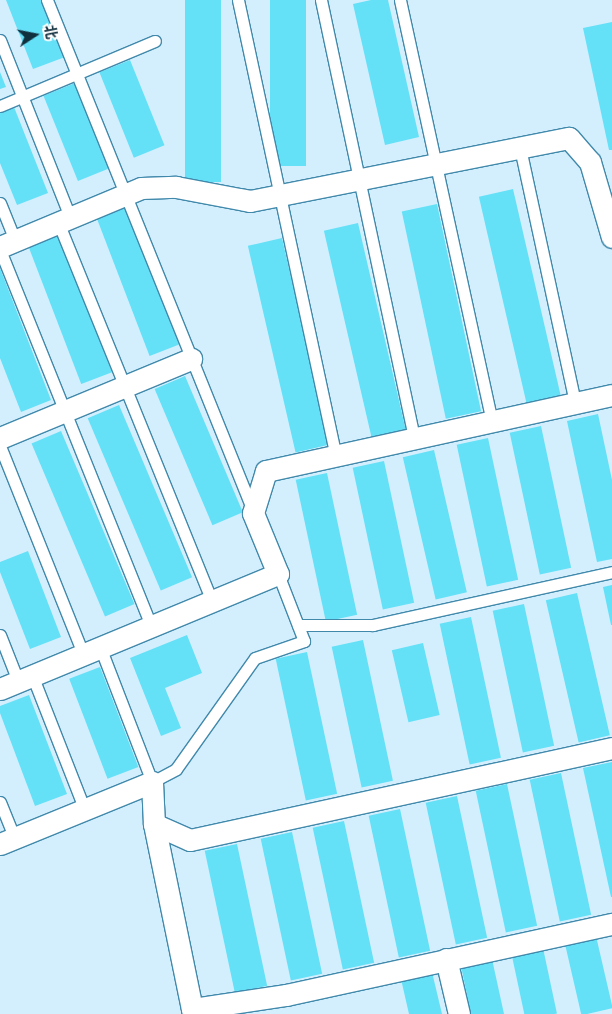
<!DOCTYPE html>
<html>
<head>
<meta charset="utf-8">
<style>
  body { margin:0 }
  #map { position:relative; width:612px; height:1014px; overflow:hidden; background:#d3effe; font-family:"Fira Sans","Noto Sans SC",sans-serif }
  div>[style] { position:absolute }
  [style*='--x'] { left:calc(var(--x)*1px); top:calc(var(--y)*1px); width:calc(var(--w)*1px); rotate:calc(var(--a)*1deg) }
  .building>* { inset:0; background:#64e0f7; transform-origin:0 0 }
  .roads { filter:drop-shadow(1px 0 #4189ab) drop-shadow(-1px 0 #4189ab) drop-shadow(0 1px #4189ab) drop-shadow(0 -1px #4189ab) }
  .lane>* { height:11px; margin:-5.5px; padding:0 5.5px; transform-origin:5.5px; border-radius:5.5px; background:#fff }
  .street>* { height:21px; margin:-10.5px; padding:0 10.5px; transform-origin:10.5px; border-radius:10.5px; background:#fff }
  span { translate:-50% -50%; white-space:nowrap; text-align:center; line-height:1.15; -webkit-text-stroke:4px #fff; paint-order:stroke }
  .north { position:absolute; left:10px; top:10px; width:50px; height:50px; -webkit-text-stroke:4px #fff; paint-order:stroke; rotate:79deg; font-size:14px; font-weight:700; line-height:20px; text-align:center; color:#11303e }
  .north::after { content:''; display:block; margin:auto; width:18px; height:22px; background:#11303e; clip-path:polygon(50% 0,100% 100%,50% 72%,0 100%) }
</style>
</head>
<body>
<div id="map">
  <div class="building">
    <div style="clip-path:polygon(6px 0,42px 0,65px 57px,33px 69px)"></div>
    <div style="left:185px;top:0;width:36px;height:182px"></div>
    <div style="left:270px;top:0;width:36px;height:166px"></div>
    <div style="clip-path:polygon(371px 0,388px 0,419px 137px,385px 145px,353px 4px)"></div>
    <div style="clip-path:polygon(612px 22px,612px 150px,609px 150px,583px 28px)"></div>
    <div style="left:130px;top:60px;width:92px;height:33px;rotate:68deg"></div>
    <div style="clip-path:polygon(0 72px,6px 87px,0 89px)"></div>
    <div style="left:75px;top:83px;width:92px;height:34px;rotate:68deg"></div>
    <div style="clip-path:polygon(14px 107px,48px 193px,17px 205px,0 163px,0 113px)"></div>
    <div style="left:513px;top:189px;width:212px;height:35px;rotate:77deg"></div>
    <div style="left:437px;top:204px;width:212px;height:36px;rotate:78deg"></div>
    <div style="left:127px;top:205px;width:149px;height:33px;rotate:69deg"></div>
    <div style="left:358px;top:223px;width:212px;height:35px;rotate:77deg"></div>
    <div style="left:59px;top:234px;width:148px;height:33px;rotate:69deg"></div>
    <div style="left:282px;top:238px;width:212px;height:35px;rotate:77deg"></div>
    <div style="clip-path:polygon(0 268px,51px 400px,21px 412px,0 358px)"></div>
    <div style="left:185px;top:376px;width:148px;height:33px;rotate:67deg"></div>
    <div style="left:119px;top:405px;width:187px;height:34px;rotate:67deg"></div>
    <div style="clip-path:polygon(598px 414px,612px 480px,612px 559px,597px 562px,567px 421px)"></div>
    <div style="left:541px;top:426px;width:145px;height:32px;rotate:78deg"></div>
    <div style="left:61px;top:431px;width:188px;height:32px;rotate:67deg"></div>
    <div style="left:488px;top:438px;width:145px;height:32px;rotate:78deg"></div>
    <div style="left:434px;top:450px;width:146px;height:32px;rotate:77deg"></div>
    <div style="left:384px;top:461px;width:145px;height:32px;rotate:78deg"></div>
    <div style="left:327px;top:473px;width:145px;height:32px;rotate:78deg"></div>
    <div style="clip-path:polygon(28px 551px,61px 637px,30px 649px,0 572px,0 562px)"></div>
    <div style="clip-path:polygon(612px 585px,612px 625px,611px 625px,603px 587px)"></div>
    <div style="left:577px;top:593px;width:146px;height:32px;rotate:77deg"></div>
    <div style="left:524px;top:604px;width:145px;height:32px;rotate:78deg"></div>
    <div style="left:471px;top:617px;width:144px;height:32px;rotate:78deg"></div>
    <div style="clip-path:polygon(187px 635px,202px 673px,165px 688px,181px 728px,161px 736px,130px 658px)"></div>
    <div style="left:363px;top:640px;width:144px;height:32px;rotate:78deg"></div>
    <div style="left:423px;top:643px;width:74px;height:32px;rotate:77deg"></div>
    <div style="left:307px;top:652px;width:145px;height:32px;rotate:78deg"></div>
    <div style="left:100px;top:667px;width:107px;height:33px;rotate:69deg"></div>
    <div style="clip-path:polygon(29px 695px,67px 794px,35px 806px,0 713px,0 706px)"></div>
    <div style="clip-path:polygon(612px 762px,612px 897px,611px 897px,583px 768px)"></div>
    <div style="left:561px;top:773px;width:145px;height:32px;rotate:78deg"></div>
    <div style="left:507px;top:784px;width:145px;height:32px;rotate:78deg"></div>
    <div style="left:457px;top:796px;width:145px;height:32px;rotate:78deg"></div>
    <div style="left:400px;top:809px;width:145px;height:32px;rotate:78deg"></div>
    <div style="left:344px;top:821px;width:145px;height:32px;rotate:78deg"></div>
    <div style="left:292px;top:832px;width:145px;height:32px;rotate:78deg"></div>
    <div style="left:237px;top:844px;width:145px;height:33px;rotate:78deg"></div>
    <div style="left:596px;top:936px;width:74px;height:32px;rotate:77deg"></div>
    <div style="left:543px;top:948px;width:67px;height:32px;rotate:78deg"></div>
    <div style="clip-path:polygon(492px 959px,504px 1014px,471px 1014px,461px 966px)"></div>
    <div style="clip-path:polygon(432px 972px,442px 1014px,409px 1014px,401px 979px)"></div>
  </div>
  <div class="roads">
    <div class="lane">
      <div style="--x:47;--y:0;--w:551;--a:68.04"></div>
      <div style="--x:238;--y:0;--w:466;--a:77.9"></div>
      <div style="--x:321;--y:0;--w:448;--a:78"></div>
      <div style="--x:400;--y:0;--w:431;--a:77.7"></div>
      <div style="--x:0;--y:40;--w:190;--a:68.4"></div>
      <div style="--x:0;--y:106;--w:168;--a:-22.8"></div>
      <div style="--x:520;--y:148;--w:261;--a:77.8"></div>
      <div style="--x:0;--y:203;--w:40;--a:68"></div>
      <div style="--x:58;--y:222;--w:409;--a:67.9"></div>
      <div style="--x:0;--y:250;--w:405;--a:68.1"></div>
      <div style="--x:0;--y:446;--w:224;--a:68.2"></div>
      <div style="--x:298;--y:625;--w:75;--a:0"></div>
      <div style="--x:373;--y:625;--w:245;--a:-12.5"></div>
      <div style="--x:0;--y:635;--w:49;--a:68.6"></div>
      <div style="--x:100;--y:647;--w:145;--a:68.9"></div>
      <div style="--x:152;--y:782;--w:27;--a:-28"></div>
      <div style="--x:176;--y:769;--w:136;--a:-54.6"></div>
      <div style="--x:255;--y:658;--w:52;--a:-19.1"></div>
      <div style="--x:304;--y:641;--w:72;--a:-111.2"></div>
      <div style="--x:32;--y:675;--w:143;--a:68.6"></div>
      <div style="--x:0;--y:802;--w:40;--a:68"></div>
    </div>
    <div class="street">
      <div style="--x:0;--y:247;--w:153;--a:-22.7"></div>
      <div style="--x:141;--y:188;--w:35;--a:-2"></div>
      <div style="--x:176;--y:187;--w:75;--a:10.7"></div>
      <div style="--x:250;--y:201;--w:325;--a:-11.2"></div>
      <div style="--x:569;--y:138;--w:32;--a:49"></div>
      <div style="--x:590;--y:162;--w:78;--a:73.7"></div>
      <div style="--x:0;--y:438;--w:207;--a:-22.5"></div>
      <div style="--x:0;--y:689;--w:301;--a:-22.5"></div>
      <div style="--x:278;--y:574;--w:66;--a:-112.3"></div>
      <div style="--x:253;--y:513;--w:44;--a:-72.8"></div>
      <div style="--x:266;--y:471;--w:354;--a:-12.4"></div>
      <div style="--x:154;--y:824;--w:39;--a:24"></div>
      <div style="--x:190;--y:840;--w:432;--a:-12.3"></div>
      <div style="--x:0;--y:844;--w:164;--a:-22.2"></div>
      <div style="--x:152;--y:782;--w:42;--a:87.3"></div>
      <div style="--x:154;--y:824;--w:189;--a:78.4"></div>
      <div style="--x:192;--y:1009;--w:95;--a:-8.5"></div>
      <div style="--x:286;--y:995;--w:334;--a:-12.3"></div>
      <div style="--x:446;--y:959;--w:57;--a:76.7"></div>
    </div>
  </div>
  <div class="north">北</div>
</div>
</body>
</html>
